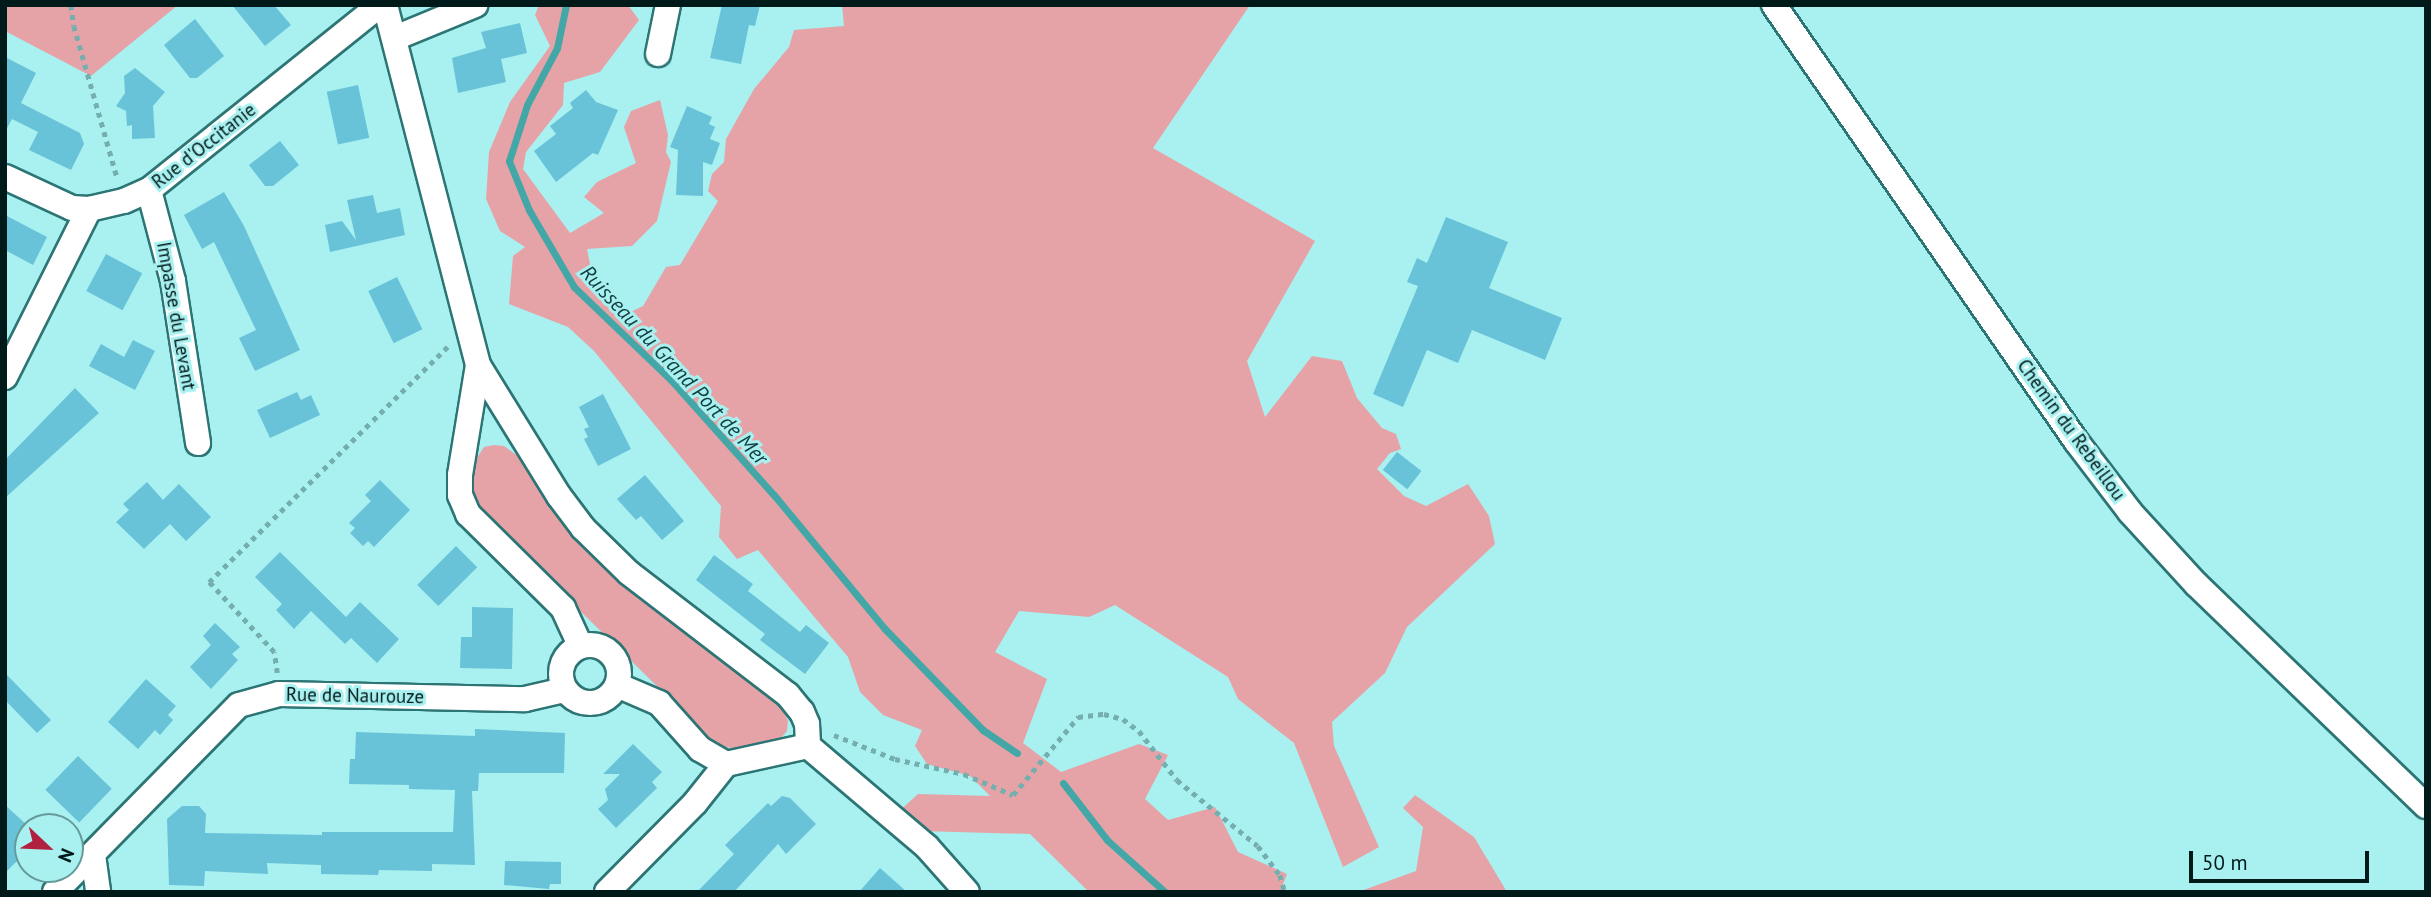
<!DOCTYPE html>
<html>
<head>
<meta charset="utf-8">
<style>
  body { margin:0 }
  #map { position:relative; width:2431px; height:897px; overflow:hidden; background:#a9f0f0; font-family:"PT Sans",sans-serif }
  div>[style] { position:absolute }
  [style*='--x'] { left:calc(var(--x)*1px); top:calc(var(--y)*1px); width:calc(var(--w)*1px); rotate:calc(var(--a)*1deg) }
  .green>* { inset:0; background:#e6a3a7 }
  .stream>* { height:7px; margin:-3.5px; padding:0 3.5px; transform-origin:3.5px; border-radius:3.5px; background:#43a7a7 }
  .building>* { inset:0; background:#68c3d9; transform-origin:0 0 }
  .path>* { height:4.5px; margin-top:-2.25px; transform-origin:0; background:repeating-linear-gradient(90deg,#75aeae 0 5px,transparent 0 10px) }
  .roads { filter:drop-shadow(2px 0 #2d7575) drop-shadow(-2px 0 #2d7575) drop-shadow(0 2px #2d7575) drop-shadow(0 -2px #2d7575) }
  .street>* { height:24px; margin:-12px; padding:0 12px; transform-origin:12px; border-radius:12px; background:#fff }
  .street>.ring { margin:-12px; padding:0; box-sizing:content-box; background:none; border:24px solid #fff; border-radius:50% }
  span { translate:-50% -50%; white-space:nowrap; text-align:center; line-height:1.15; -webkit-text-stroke:6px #a9f0f0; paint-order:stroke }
  .street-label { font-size:19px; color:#001919 }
  .water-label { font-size:21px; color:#103e3e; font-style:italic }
  .frame { position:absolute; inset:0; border:7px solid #001919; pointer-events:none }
  .north { position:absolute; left:14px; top:813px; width:70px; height:70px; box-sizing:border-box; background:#a9f0f0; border:2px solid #659a9a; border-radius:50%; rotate:113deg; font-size:19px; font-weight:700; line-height:28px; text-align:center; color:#001919 }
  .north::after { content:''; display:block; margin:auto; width:24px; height:32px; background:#b22040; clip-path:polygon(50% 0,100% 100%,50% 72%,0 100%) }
  .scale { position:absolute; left:2189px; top:851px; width:180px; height:32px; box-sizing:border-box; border:4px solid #001919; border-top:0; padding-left:9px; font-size:21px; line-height:24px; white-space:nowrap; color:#001919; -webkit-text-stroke:5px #a9f0f0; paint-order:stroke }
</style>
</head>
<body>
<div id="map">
  <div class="green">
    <div style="clip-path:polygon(5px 5px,178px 5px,91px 76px,5px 31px)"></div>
    <div style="clip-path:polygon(539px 5px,628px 5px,639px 20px,600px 72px,564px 83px,563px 105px,526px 152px,523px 169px,570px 233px,604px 213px,584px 197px,597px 182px,636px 163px,624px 127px,631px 111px,660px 100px,668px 135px,666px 152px,671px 162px,657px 221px,632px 246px,587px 249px,594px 284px,618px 318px,643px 306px,666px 267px,680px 265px,718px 201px,708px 191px,712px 174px,724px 162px,726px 139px,754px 89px,789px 47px,794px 30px,844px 26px,842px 5px,1250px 5px,1153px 148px,1315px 241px,1247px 361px,1265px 417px,1312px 356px,1342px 361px,1357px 398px,1382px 428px,1396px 434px,1401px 449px,1390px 453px,1377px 469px,1404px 496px,1426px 506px,1468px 484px,1489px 516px,1495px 544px,1407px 627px,1385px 673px,1332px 722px,1334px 746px,1379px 847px,1343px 867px,1294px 743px,1238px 699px,1228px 677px,1115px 605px,1089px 617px,1019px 611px,995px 652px,1047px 679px,1023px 743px,1061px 772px,1139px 744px,1168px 755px,1145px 799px,1168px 820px,1215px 807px,1238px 852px,1287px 874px,1280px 892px,1089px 892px,1030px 834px,920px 831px,896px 814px,918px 794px,990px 796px,970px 776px,927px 764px,915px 746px,922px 730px,883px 715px,860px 692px,848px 657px,758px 550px,737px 559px,719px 537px,721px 506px,594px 351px,568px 327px,509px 304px,513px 256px,525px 247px,500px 231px,486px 199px,489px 152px,510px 102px,550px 46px,535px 15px)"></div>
    <div style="clip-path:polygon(494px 445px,504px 446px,522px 459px,590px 554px,781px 705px,788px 721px,787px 731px,780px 739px,741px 750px,717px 745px,478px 511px,472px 497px,473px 464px,484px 447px)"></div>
    <div style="clip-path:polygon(1415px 795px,1474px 837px,1507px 892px,1358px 892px,1416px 871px,1423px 827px,1403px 808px)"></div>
  </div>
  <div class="stream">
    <div style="--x:566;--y:5;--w:44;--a:101.8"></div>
    <div style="--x:557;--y:48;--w:64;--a:117.8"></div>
    <div style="--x:527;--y:105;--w:59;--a:107.8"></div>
    <div style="--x:509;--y:161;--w:53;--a:67.8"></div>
    <div style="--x:529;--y:210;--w:89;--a:59.7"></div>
    <div style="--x:574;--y:287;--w:134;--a:43.8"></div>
    <div style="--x:671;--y:380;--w:154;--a:48.2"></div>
    <div style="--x:774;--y:495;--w:174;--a:50.4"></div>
    <div style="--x:885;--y:629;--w:141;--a:45.9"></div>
    <div style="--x:983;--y:730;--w:41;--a:34.1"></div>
    <div style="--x:1063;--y:783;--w:72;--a:52.3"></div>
    <div style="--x:1107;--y:840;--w:78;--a:41.9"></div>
  </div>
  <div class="building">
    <div style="clip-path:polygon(232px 5px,274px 5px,291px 25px,265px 46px)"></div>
    <div style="clip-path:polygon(722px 5px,760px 5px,755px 26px,749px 25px,741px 64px,710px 58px)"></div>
    <div style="clip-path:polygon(195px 19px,224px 56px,197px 78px,190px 78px,164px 45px)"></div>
    <div style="clip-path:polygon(520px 23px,527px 53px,501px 59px,506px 82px,458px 93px,452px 58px,486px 48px,481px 32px)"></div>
    <div style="clip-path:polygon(5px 57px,36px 73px,21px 103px,80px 133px,84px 144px,71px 170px,29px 150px,38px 132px,12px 119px,5px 132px)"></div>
    <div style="clip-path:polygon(135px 68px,165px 92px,153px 106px,155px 138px,132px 139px,132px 125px,127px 126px,126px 111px,116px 106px,125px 93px,124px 76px)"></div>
    <div style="left:358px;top:85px;width:54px;height:32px;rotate:78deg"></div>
    <div style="clip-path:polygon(586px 90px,596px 102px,618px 110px,598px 155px,593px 153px,556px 182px,534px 151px,556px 134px,550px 126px,573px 108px,570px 103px)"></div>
    <div style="clip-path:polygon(687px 106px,712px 117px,709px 124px,715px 127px,710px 139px,720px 143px,712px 165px,703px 162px,703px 196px,676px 195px,678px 150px,670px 147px)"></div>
    <div style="clip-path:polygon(280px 141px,299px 165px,273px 186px,265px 186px,249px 165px)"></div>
    <div style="clip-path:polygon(224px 192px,244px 226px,300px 350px,255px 371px,239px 338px,256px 330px,214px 242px,202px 249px,184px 215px)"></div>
    <div style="clip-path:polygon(373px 195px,377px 213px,400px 208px,405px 235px,330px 252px,325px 225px,342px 221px,356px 240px,347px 200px)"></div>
    <div style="clip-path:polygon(5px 215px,47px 237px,33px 265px,5px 250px)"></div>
    <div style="clip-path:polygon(1446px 217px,1508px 242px,1489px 288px,1562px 318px,1545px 360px,1472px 330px,1458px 363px,1427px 350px,1403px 407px,1373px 394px,1418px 286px,1407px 282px,1417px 258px,1427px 263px)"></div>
    <div style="left:106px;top:254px;width:41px;height:42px;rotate:28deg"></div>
    <div style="left:397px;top:277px;width:58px;height:32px;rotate:64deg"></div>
    <div style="clip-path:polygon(133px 340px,155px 351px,135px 390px,89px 366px,101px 344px,124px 357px)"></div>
    <div style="clip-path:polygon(75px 388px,99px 413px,5px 498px,5px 460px)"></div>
    <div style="clip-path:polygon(297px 392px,301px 400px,311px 395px,320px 415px,270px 438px,257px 410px)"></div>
    <div style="clip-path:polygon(603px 394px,631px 449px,598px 466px,584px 439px,588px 437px,584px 429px,589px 427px,579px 407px)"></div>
    <div style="left:1397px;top:452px;width:31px;height:23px;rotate:38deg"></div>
    <div style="clip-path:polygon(645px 475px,684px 521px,662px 540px,641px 516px,636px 520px,617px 499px)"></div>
    <div style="clip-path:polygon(380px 480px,410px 510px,374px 547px,368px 541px,363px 546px,350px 533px,355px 528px,349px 523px,371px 501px,365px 495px)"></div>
    <div style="clip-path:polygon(147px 482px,163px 500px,179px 484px,211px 517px,186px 541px,170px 524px,144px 549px,116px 522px,129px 510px,123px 504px)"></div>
    <div style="left:456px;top:546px;width:30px;height:55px;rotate:45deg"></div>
    <div style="clip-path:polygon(280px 552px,346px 617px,360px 602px,399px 639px,377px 663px,351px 638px,345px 644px,311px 611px,294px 629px,276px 610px,282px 604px,255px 577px)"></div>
    <div style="clip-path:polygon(714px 555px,753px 584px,748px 591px,800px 632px,806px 625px,829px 643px,805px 674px,760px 640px,765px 634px,696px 580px)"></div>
    <div style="clip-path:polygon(472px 607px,513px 608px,512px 669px,460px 668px,461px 637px,472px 637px)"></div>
    <div style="clip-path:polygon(215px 623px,240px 647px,232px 654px,238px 660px,211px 689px,190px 667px,211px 645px,203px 636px)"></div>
    <div style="clip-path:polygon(5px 673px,51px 720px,37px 733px,5px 700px)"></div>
    <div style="clip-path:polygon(146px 679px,176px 706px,168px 715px,173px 720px,160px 735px,155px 730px,138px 749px,108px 722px)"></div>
    <div style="clip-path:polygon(475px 729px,565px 733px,564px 773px,479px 773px,478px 791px,472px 791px,475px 865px,432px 864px,432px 871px,379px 870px,378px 875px,321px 874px,321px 865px,267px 863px,268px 874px,205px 871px,204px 886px,169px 885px,167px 819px,182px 806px,199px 806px,206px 814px,205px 833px,322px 835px,322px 832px,453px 832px,455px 790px,409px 789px,409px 785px,349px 784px,350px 759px,355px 759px,356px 732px,475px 736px)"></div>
    <div style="clip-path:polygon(633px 744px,662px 772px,652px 782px,657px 788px,616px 828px,598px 809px,608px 800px,605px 789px,620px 774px,603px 774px)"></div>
    <div style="left:78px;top:756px;width:47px;height:47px;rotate:44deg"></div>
    <div style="clip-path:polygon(782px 796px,790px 798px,816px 824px,786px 854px,778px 844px,734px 892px,697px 892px,734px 854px,725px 845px,768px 803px,771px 806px)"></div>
    <div style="clip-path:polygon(5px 805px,28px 826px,28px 850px,5px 873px)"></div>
    <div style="clip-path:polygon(505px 861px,561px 862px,561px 884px,550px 884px,549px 889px,504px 885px)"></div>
    <div style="clip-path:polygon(880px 868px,907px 892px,859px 892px)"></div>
  </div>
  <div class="path">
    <div style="--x:71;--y:5;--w:21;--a:82"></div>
    <div style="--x:74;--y:26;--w:160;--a:74.1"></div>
    <div style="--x:277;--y:673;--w:21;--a:-98"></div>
    <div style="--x:274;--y:652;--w:96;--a:-132.9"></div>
    <div style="--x:209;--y:582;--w:337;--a:-44.6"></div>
    <div style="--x:834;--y:735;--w:66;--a:21.5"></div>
    <div style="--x:895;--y:759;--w:71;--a:12.3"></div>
    <div style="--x:964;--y:774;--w:53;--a:23.2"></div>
    <div style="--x:1013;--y:795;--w:102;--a:-50.2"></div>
    <div style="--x:1078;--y:717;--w:26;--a:-7"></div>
    <div style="--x:1104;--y:714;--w:20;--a:15"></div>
    <div style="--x:1123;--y:719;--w:20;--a:37"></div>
    <div style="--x:1139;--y:731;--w:62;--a:52.2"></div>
    <div style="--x:1177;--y:780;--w:104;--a:39.2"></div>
    <div style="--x:1258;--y:846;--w:36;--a:53"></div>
    <div style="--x:1280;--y:875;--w:18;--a:74"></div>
  </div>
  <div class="roads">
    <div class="street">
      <div style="--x:385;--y:5;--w:372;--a:75.5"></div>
      <div style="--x:478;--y:365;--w:154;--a:58.3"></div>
      <div style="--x:559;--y:496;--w:40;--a:53"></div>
      <div style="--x:583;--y:528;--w:64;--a:44.4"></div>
      <div style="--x:629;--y:573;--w:200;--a:37.5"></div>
      <div style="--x:788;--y:695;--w:22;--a:51"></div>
      <div style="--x:802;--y:712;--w:13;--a:67"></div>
      <div style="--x:807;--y:724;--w:22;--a:87"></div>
      <div style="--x:808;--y:746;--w:156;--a:40.3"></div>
      <div style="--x:927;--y:847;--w:60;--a:48.4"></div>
      <div style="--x:1774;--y:5;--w:530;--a:55.29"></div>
      <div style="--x:2076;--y:441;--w:89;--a:52.7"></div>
      <div style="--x:2130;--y:512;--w:99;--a:47.5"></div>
      <div style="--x:2197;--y:585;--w:318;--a:44"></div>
      <div style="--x:395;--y:38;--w:87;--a:-22.4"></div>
      <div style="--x:658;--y:54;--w:50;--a:-78.5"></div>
      <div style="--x:5;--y:177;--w:74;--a:24.8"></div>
      <div style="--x:72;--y:208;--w:17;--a:3"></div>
      <div style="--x:89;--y:209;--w:36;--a:-13"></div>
      <div style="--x:124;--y:201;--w:27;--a:-24"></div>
      <div style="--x:149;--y:190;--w:296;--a:-38.7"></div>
      <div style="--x:149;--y:190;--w:94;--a:75.2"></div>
      <div style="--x:173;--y:281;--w:164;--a:81.2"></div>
      <div style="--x:478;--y:365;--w:111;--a:99.3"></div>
      <div style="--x:460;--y:475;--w:20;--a:90"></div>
      <div style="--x:460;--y:495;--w:21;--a:67"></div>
      <div style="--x:468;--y:514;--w:134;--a:44.7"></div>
      <div style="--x:563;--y:608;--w:41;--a:65.3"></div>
      <div style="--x:5;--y:377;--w:188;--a:-63.4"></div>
      <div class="ring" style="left:561px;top:645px;width:34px;height:34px"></div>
      <div style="--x:617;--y:685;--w:46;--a:23.2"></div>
      <div style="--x:659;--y:703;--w:62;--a:48.3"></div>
      <div style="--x:700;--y:749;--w:30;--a:30"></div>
      <div style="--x:726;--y:764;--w:84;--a:-12.4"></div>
      <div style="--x:93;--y:855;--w:37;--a:82"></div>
      <div style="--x:55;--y:892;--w:262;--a:-45.5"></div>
      <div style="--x:239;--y:705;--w:41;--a:-15.4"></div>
      <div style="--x:279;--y:694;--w:246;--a:1.2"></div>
      <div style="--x:525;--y:699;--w:40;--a:-13"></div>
      <div style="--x:607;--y:892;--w:125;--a:-45.3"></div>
      <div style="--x:695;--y:803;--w:50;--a:-51.5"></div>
    </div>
  </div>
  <div class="street-label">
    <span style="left:204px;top:146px;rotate:-38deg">Rue d'Occitanie</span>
    <span style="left:176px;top:316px;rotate:80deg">Impasse du Levant</span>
    <span style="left:2071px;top:430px;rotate:54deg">Chemin du Rebeillou</span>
    <span style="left:355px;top:696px;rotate:1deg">Rue de Naurouze</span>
  </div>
  <div class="water-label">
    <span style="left:674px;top:365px;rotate:47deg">Ruisseau du Grand Port de Mer</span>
  </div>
  <div class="frame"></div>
  <div class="north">N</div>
  <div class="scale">50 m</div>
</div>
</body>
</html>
